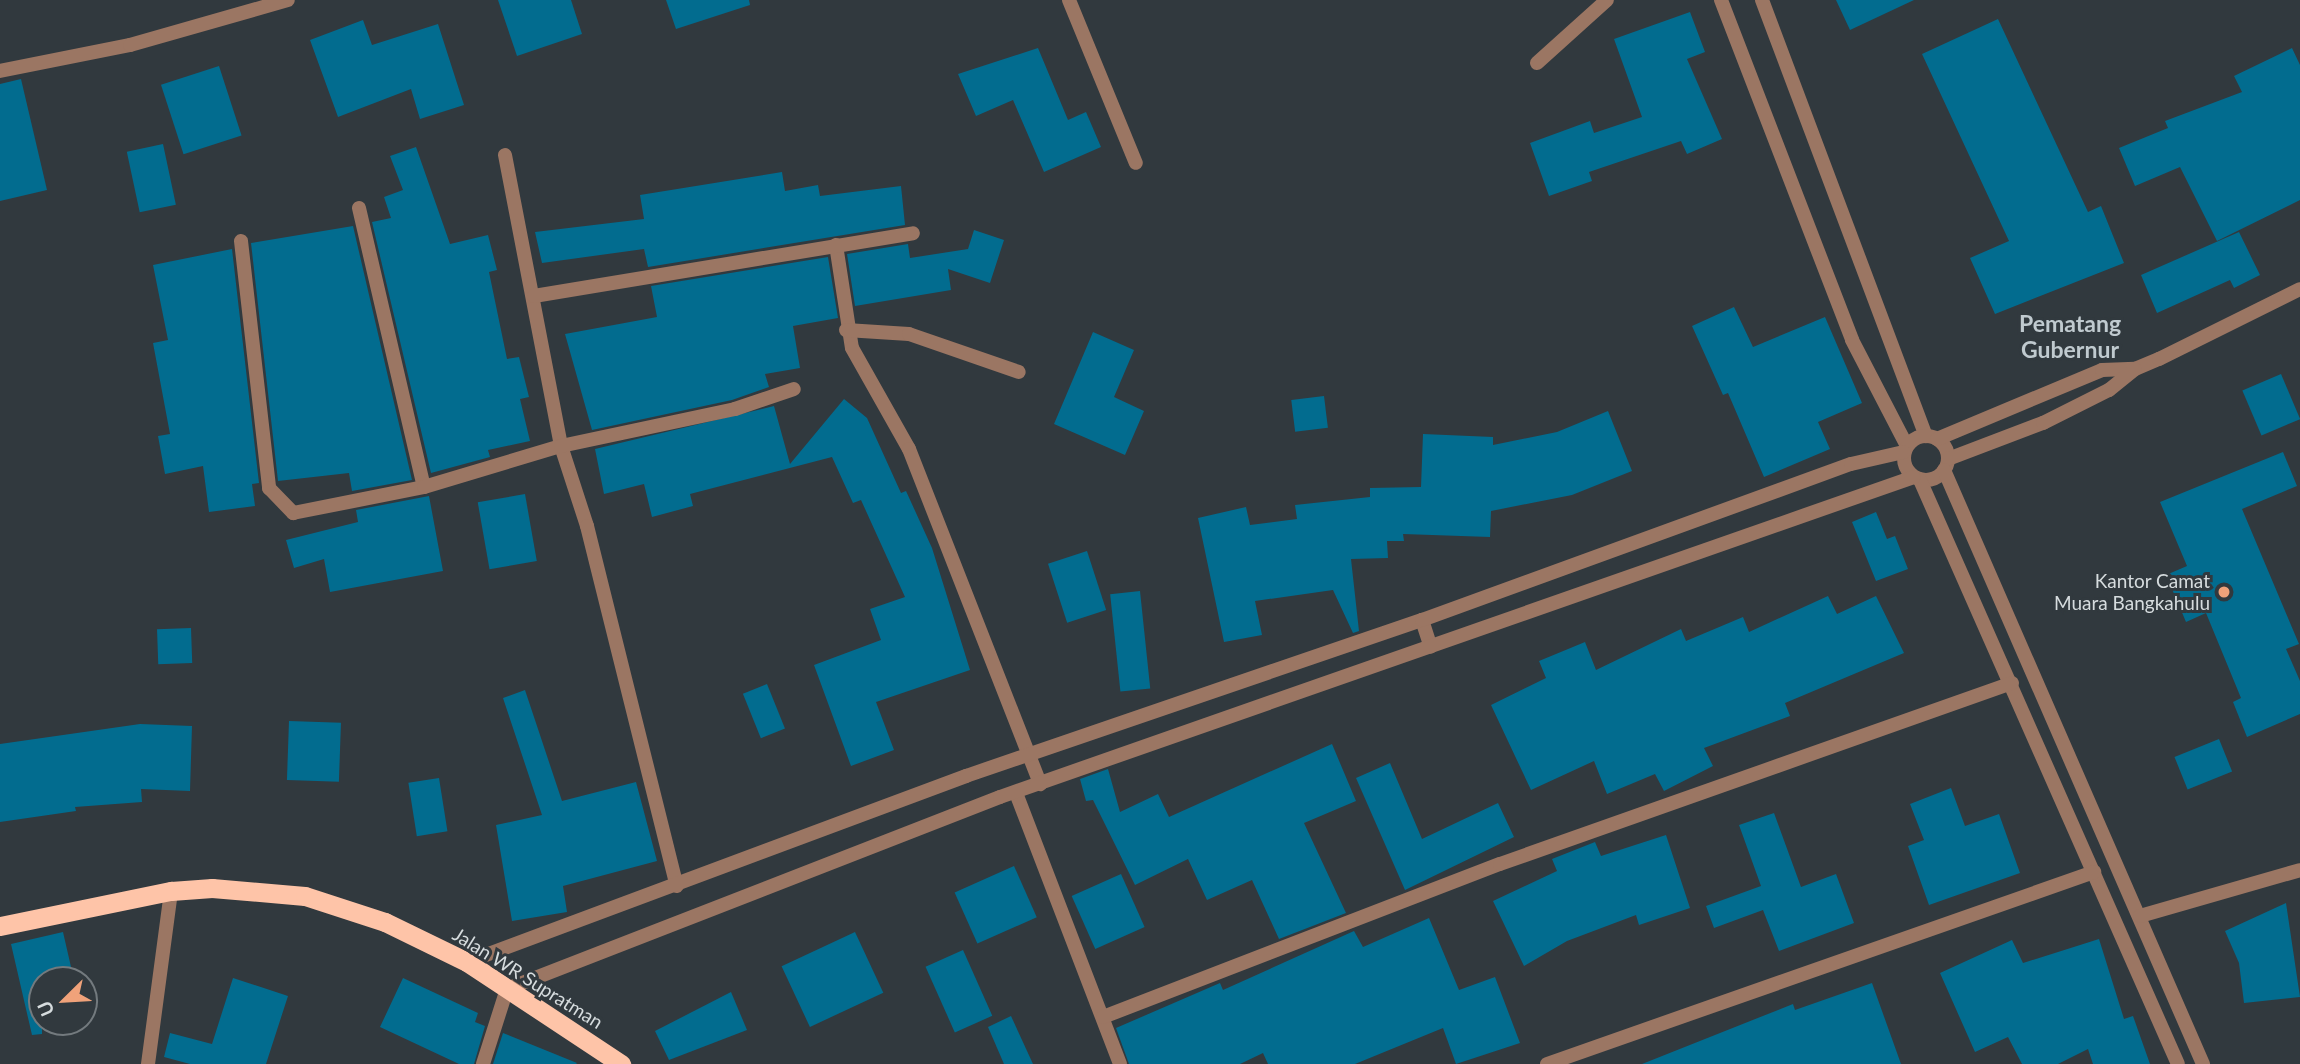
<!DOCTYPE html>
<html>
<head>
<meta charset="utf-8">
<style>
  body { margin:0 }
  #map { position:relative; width:2300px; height:1064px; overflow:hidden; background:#31393e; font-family:Lato,sans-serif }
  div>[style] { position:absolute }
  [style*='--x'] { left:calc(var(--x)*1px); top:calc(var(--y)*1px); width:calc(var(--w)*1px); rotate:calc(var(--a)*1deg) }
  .building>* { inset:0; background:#026c8f; transform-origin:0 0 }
  .minor>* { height:14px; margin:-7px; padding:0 7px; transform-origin:7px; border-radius:7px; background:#9b7663 }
  .minor>.ring { margin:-7px; padding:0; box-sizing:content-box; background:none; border:14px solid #9b7663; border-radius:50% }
  .trunk>* { height:19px; margin:-9.5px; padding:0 9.5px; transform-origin:9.5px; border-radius:9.5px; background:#fec4a8 }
  .dots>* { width:19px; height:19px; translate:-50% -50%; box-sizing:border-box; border:4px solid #31393e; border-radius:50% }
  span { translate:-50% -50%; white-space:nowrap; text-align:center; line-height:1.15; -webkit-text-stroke:6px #31393e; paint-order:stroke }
  .poi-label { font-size:19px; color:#d6dcde }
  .right { translate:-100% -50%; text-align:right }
  .street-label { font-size:19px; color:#d6dcde }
  .quarter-label { font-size:23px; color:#c0cacf; font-weight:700 }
  .north { position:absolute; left:28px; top:966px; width:70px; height:70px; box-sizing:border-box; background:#31393e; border:2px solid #737a7e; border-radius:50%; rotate:246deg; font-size:19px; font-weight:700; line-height:28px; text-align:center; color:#d6dcde }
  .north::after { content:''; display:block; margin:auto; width:24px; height:32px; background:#f0a27a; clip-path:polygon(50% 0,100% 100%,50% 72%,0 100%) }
</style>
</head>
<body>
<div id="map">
  <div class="building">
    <div style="clip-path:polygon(498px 0,571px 0,582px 34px,517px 56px)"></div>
    <div style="clip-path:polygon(666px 0,749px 0,750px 5px,676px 29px)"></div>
    <div style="clip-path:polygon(1836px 0,1914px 0,1850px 30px)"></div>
    <div style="clip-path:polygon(1690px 12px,1705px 52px,1687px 59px,1722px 139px,1687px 154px,1681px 141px,1589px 172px,1592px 181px,1549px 196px,1530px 143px,1590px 121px,1594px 133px,1642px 117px,1614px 39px)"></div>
    <div style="clip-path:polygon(1998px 19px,2088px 212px,2101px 206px,2124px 263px,1995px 314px,1970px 258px,2009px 241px,1922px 54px)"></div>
    <div style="clip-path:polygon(363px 20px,372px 45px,438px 24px,464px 105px,420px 119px,411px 89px,338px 117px,310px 40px)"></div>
    <div style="clip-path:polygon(1038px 48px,1068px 120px,1086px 112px,1101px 147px,1044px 172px,1013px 100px,976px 116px,958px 74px)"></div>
    <div style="clip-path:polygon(2292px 48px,2300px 65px,2300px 200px,2217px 241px,2180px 167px,2135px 186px,2119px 148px,2168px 128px,2165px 121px,2242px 92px,2234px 76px)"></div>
    <div style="left:219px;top:66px;width:73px;height:61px;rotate:72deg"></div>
    <div style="clip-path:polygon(21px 79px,47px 190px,0 201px,0 84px)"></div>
    <div style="left:163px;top:144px;width:62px;height:37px;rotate:78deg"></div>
    <div style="clip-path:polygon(416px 147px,450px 244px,488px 235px,497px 270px,489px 272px,507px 359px,519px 357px,529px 397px,520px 399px,530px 441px,488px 450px,490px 457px,431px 473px,372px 222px,391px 218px,384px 197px,403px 190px,390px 156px)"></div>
    <div style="clip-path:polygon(782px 172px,785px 191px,818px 185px,820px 196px,901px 186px,905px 225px,648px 267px,644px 249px,542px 263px,535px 232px,644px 219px,640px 195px)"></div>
    <div style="clip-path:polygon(353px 226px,412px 480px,352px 491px,349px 473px,278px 481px,251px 243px)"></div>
    <div style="clip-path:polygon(974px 230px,1004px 240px,990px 283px,948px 269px,951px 290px,855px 306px,847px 254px,908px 244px,910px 258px,968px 249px)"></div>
    <div style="clip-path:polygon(2239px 232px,2260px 275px,2234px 288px,2230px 280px,2157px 313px,2141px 275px)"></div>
    <div style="clip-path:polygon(232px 249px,259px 483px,252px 484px,255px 506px,209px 512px,203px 466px,165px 474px,158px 436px,170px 434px,153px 343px,168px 340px,153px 265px)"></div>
    <div style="clip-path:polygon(828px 257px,838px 318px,793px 326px,800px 368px,765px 374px,769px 387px,732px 400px,592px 430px,565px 334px,657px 317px,651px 286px)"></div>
    <div style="clip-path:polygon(1734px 307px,1753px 347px,1825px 317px,1862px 403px,1818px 422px,1830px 449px,1764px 477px,1728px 393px,1723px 395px,1692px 326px)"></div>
    <div style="clip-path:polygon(1093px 332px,1134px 350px,1114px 397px,1144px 411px,1125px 455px,1054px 424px)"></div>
    <div style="left:2281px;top:374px;width:49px;height:42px;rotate:67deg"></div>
    <div style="left:1324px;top:396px;width:32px;height:33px;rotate:83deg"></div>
    <div style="clip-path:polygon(844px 399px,867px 418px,901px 493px,906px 491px,932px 548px,970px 670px,876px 702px,894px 750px,851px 766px,814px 665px,881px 640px,870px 609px,905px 597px,861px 500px,853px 503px,832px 457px,690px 494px,693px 506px,652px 517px,644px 484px,604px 494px,595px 449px,774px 406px,790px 464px)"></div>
    <div style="clip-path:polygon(1608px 411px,1632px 471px,1572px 495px,1491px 511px,1490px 537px,1403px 534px,1404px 541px,1387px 541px,1388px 558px,1351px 559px,1359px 631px,1353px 633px,1333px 590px,1255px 601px,1262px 635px,1224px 642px,1198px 518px,1246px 507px,1250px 525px,1297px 519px,1295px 505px,1370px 497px,1370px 488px,1421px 487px,1423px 434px,1493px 437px,1493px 445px,1557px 432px)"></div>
    <div style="clip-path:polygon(2283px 452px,2297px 486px,2242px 509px,2299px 644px,2286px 649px,2300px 681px,2300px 714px,2247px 737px,2233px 702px,2241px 698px,2206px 613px,2186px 622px,2166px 575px,2187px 566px,2160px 502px)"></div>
    <div style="left:525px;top:494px;width:68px;height:48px;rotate:80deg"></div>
    <div style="clip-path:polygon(429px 496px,443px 571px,330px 592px,324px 559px,294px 568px,286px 540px,358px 522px,356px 510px)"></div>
    <div style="clip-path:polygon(1876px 512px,1887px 539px,1895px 536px,1908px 569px,1876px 581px,1852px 522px)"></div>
    <div style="left:1087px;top:551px;width:62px;height:41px;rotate:72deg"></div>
    <div style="left:1140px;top:591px;width:98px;height:30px;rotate:84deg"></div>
    <div style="clip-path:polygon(1828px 596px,1837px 614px,1876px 596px,1904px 653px,1785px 703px,1790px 716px,1704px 748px,1713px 766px,1664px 791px,1655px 774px,1607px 794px,1594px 761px,1531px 790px,1491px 705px,1546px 678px,1539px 661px,1585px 642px,1596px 670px,1681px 629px,1686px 641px,1743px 617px,1749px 632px)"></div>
    <div style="left:191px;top:628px;width:35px;height:34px;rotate:88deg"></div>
    <div style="left:767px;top:684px;width:48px;height:26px;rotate:68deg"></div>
    <div style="clip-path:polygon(525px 690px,562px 801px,636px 782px,657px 861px,563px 886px,567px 912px,512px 921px,496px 825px,542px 815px,503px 698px)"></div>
    <div style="left:289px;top:721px;width:52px;height:59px;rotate:2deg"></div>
    <div style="clip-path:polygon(140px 724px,192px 726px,190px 791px,141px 789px,142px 802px,75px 807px,76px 811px,0 822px,0 744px)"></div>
    <div style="left:2219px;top:739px;width:35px;height:48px;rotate:68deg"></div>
    <div style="clip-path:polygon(1332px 744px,1356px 801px,1304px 823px,1346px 913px,1279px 939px,1252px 880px,1207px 900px,1188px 859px,1135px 885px,1093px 800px,1086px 801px,1080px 779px,1108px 769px,1120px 812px,1158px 794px,1169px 817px)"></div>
    <div style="clip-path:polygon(1390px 763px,1422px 839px,1498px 803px,1514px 837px,1405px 890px,1356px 778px)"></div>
    <div style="left:439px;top:778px;width:54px;height:31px;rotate:81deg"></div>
    <div style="clip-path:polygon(1951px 788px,1965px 826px,1999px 814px,2020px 873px,1929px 905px,1908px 846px,1924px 840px,1910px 804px)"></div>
    <div style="clip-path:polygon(1774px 813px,1801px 887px,1836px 874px,1854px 923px,1779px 951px,1763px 910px,1714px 928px,1706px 906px,1761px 886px,1739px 825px)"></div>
    <div style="clip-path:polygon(1666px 835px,1690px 908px,1639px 925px,1636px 915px,1567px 941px,1524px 966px,1493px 901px,1557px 871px,1552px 859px,1595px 842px,1601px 856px)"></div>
    <div style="left:1014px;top:866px;width:56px;height:65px;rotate:66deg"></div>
    <div style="left:1121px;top:874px;width:58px;height:54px;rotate:66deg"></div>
    <div style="clip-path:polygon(2286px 903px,2300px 997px,2244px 1003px,2239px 963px,2225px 931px)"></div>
    <div style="clip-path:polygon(1429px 918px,1459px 990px,1495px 977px,1520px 1043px,1456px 1064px,1443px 1028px,1355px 1064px,1268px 1064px,1263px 1053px,1240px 1064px,1129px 1064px,1116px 1028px,1220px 983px,1223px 990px,1354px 931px,1363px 947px)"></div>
    <div style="clip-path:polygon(63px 932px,74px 980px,42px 980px,42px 1034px,32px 1035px,11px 944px)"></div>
    <div style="left:855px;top:932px;width:67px;height:81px;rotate:65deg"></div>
    <div style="clip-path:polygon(2099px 939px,2124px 1019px,2133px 1016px,2150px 1064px,2093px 1064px,2088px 1049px,2058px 1064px,2022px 1064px,2008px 1037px,1975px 1052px,1940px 973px,2012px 940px,2023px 963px)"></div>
    <div style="left:963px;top:950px;width:72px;height:41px;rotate:66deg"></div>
    <div style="clip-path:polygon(233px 978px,288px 996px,266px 1064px,190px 1064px,164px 1057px,170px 1033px,212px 1044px)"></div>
    <div style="clip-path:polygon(403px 978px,478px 1013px,475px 1022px,485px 1026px,474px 1064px,459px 1064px,380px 1027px)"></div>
    <div style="clip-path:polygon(1872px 983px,1901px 1064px,1642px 1064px,1793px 1004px,1795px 1010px)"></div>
    <div style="clip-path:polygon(731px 992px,747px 1030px,669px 1060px,655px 1031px)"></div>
    <div style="clip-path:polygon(1011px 1016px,1033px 1064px,1004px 1064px,988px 1027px)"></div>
    <div style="clip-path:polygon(503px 1033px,577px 1063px,576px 1064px,493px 1064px)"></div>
  </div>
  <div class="minor">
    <div style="--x:1069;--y:0;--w:176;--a:67.7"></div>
    <div style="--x:1721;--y:0;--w:364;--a:68.9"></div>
    <div style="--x:1852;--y:340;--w:119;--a:62.6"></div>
    <div style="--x:1762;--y:0;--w:466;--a:69.4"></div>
    <div style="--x:1537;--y:63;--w:94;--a:-42"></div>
    <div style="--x:0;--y:71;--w:133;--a:-11.3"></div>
    <div style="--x:130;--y:45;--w:164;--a:-15.9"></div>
    <div style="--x:505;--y:155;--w:296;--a:79.1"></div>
    <div style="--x:561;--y:446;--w:84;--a:72"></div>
    <div style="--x:587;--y:526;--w:371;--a:76"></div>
    <div style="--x:359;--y:208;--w:286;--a:76.9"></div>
    <div style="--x:241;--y:241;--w:249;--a:83.5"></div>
    <div style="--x:269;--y:488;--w:35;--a:46"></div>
    <div style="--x:293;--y:513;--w:134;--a:-11.2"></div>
    <div style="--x:424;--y:487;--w:143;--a:-16.7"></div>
    <div style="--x:561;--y:446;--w:178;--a:-12"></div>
    <div style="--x:735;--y:409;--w:62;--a:-18.7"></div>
    <div style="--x:836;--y:245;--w:104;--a:81.2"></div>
    <div style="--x:852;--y:348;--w:116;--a:60.6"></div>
    <div style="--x:909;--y:449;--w:360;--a:68.6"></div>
    <div style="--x:534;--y:296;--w:384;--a:-9.4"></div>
    <div style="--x:846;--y:330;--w:63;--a:3.6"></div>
    <div style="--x:909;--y:334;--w:116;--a:19.1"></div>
    <div class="ring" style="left:1904px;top:436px;width:30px;height:30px"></div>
    <div style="--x:1937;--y:439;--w:179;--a:-22.7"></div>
    <div style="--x:2102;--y:370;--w:33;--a:-2"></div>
    <div style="--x:2135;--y:369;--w:26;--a:-23"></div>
    <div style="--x:2159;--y:359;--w:157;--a:-26.4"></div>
    <div style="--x:1948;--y:459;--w:102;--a:-20.8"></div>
    <div style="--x:2043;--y:423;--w:74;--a:-26.6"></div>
    <div style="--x:2109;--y:390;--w:33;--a:-39"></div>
    <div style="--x:1944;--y:470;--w:648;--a:66.44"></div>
    <div style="--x:1920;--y:480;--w:638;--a:66.17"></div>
    <div style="--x:1422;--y:620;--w:28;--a:72"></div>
    <div style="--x:1016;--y:793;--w:290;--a:69"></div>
    <div style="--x:2140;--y:916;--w:166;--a:-16"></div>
    <div style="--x:467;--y:962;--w:533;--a:-20.44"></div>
    <div style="--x:966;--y:776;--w:482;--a:-18.9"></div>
    <div style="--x:1422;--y:620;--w:456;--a:-20"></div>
    <div style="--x:1851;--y:464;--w:54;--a:-12.8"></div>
    <div style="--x:1103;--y:1017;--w:425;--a:-21.1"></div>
    <div style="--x:1500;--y:864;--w:543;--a:-19.47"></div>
    <div style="--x:148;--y:1064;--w:175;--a:-82.4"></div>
    <div style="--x:483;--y:1064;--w:79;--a:-72.3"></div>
    <div style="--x:507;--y:989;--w:529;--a:-21.28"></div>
    <div style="--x:1000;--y:797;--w:968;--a:-19.3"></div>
    <div style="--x:1547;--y:1064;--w:580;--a:-19.34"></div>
  </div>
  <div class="trunk">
    <div style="--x:0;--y:926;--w:175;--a:-11.6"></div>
    <div style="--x:171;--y:891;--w:41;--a:-4.2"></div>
    <div style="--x:212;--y:888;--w:93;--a:4.9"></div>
    <div style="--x:305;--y:896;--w:84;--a:18"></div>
    <div style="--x:385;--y:922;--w:91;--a:26"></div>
    <div style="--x:467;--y:962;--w:185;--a:33.5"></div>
  </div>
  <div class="dots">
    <div style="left:2224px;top:592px;background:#f0a27a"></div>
  </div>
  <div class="poi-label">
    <span class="right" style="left:2210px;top:592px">Kantor Camat<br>Muara Bangkahulu</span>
  </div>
  <div class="street-label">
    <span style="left:528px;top:978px;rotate:32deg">Jalan WR Supratman</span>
  </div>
  <div class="quarter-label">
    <span style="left:2070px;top:336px">Pematang<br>Gubernur</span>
  </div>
  <div class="north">U</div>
</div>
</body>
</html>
